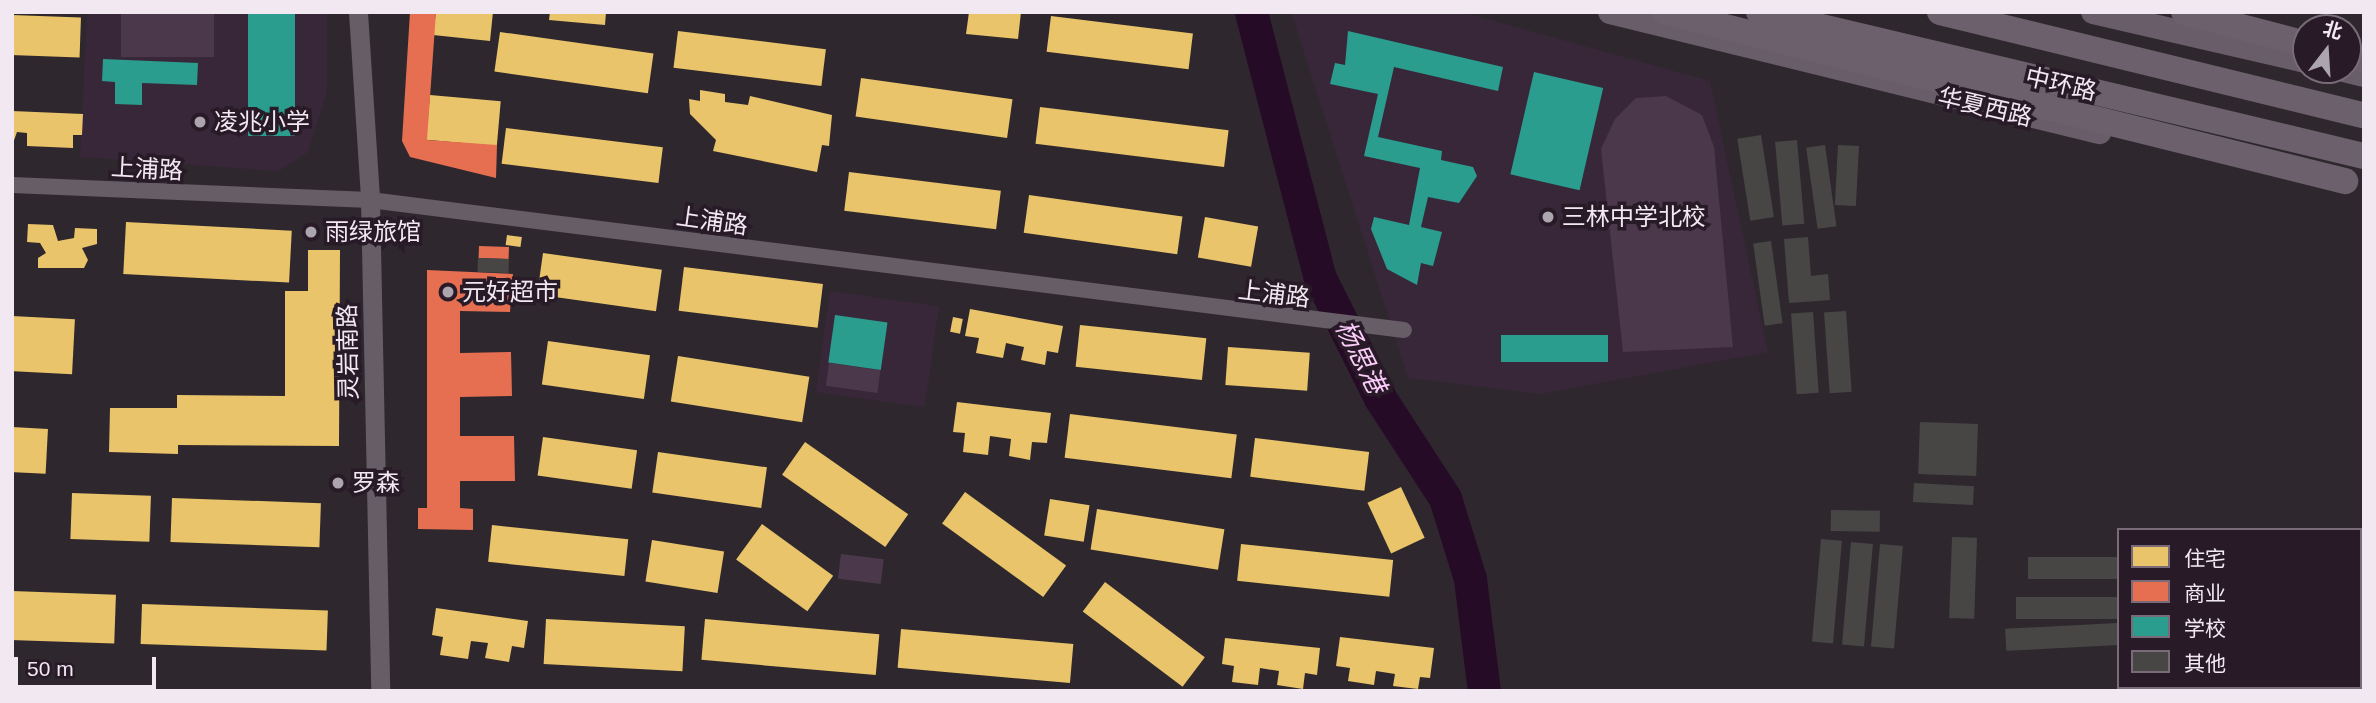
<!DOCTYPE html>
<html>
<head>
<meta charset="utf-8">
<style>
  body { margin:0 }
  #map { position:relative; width:2376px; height:703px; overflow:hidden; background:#2e282e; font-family:Arial,"Noto Sans SC",sans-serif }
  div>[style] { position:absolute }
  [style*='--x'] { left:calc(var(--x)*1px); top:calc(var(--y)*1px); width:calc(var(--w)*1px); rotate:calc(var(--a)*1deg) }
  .built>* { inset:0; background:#382738; transform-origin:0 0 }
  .green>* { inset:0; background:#4b394b; transform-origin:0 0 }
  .homes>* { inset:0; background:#e9c46a; transform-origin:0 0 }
  .shops>* { inset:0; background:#e76f51; transform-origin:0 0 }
  .schools>* { inset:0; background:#2a9d8f; transform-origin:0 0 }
  .river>* { height:33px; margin:-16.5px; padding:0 16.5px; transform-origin:16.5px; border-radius:16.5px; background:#260b27 }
  .building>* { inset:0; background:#474645; transform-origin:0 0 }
  .minor>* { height:16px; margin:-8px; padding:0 8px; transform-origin:8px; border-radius:8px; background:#665d66 }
  .tertiary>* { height:19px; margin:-9.5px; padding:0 9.5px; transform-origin:9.5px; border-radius:9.5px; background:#665d66 }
  .primary>* { height:24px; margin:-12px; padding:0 12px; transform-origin:12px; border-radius:12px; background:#685d68 }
  .trunk>* { height:26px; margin:-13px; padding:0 13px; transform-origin:13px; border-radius:13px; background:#6b606b }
  .dots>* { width:19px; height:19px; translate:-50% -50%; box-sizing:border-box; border:4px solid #281a27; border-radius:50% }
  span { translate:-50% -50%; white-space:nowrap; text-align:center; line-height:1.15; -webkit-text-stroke:7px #281a27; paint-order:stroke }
  .street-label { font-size:24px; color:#f2e8f1 }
  .poi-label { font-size:24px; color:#f2e8f1 }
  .left { translate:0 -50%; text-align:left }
  .water-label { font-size:26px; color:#fbccf9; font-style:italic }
  .frame { position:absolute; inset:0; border:14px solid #f2e8f1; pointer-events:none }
  .legend { position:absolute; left:2117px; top:528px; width:245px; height:161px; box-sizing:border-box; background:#281a27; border:2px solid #796c78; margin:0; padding:9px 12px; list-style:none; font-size:21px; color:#f2e8f1 }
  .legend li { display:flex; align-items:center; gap:14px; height:35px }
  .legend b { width:35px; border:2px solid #796c78 }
  .north { position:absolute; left:2292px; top:14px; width:70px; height:70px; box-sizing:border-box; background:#281a27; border:2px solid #796c78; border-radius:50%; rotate:17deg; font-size:19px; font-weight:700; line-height:28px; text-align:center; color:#f2e8f1 }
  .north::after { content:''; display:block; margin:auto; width:24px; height:32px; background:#ada5ad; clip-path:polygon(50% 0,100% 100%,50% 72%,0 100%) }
  .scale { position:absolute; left:14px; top:657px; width:142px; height:32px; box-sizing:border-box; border:4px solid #f2e8f1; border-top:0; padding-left:9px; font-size:21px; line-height:24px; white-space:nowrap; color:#f2e8f1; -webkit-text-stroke:5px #281a27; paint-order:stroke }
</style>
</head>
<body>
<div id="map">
  <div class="built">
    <div style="clip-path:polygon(87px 12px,327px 12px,327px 92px,308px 152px,279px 171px,80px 157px)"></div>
    <div style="clip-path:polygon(1291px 12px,1462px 12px,1710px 81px,1768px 352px,1540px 394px,1408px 378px)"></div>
    <div style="left:830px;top:291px;width:110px;height:102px;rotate:8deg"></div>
  </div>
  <div class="green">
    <div style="left:121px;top:12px;width:93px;height:45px"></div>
    <div style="clip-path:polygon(1666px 96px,1702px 115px,1714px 147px,1733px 347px,1623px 352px,1601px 149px,1615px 119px,1636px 98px)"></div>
    <div style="left:829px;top:363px;width:52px;height:23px;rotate:8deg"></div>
    <div style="left:841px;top:554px;width:43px;height:25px;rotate:7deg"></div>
  </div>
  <div class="homes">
    <div style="clip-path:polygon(436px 12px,493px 12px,490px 41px,433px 35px)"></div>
    <div style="clip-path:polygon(550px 12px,606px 12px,605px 25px,549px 20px)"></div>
    <div style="clip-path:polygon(969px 12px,1021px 12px,1018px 39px,966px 34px)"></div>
    <div style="left:12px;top:15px;width:69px;height:40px;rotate:2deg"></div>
    <div style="left:1051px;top:16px;width:143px;height:36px;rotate:7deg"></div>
    <div style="left:678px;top:31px;width:149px;height:37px;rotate:7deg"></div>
    <div style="left:500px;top:32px;width:155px;height:40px;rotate:8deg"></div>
    <div style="left:861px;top:78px;width:153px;height:39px;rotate:8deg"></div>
    <div style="clip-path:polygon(700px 90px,725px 94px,725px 102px,748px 105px,750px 96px,832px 115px,829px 146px,822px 145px,817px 172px,713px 151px,716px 140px,690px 114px,689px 99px,700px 101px)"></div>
    <div style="left:430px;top:95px;width:71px;height:45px;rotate:5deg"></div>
    <div style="left:1040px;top:107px;width:190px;height:37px;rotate:7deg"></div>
    <div style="clip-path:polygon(12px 111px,83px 114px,82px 135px,73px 135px,73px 148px,27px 146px,27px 133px,17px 132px,12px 146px)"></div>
    <div style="left:506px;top:128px;width:158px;height:36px;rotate:7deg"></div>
    <div style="left:849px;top:172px;width:153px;height:39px;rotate:7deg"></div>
    <div style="left:1029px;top:195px;width:155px;height:38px;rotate:8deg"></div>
    <div style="left:1205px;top:217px;width:54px;height:41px;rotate:10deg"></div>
    <div style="left:126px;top:222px;width:166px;height:52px;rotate:3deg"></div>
    <div style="clip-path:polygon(28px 224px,53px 225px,58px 241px,74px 238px,75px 228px,97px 229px,97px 244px,82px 248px,88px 260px,84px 268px,38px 268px,38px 258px,46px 253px,40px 243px,27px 242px)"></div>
    <div style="left:507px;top:235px;width:15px;height:10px;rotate:8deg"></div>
    <div style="clip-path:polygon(308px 250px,340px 250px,339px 446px,178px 445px,178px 454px,109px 452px,110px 408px,177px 408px,177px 395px,285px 396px,285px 291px,308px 291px)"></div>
    <div style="left:543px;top:253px;width:120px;height:42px;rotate:8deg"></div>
    <div style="left:684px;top:267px;width:140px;height:44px;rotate:7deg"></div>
    <div style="clip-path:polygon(970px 309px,1063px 326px,1058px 353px,1047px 351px,1045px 365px,1021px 360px,1024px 347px,1006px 343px,1003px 358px,976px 353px,979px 338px,965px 336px)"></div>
    <div style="left:12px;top:316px;width:63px;height:55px;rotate:3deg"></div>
    <div style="left:953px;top:317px;width:10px;height:15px;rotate:11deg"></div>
    <div style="left:1080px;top:325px;width:127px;height:42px;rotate:6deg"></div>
    <div style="left:548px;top:341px;width:103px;height:44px;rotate:8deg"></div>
    <div style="left:1228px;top:347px;width:82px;height:38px;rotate:4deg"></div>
    <div style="left:678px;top:356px;width:133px;height:46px;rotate:9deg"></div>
    <div style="clip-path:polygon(957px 402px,1051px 413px,1047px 443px,1032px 442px,1030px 460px,1009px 456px,1011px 439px,990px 436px,988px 455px,963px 452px,965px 433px,953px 432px)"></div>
    <div style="left:1070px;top:414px;width:168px;height:44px;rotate:7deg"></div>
    <div style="left:12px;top:427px;width:36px;height:45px;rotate:3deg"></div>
    <div style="left:543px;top:437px;width:95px;height:39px;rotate:8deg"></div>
    <div style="left:1255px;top:438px;width:115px;height:39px;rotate:7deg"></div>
    <div style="left:805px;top:442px;width:126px;height:40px;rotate:35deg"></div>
    <div style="left:658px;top:452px;width:110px;height:41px;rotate:8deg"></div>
    <div style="left:1401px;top:487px;width:56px;height:37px;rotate:65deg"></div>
    <div style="left:965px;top:492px;width:125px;height:39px;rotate:36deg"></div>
    <div style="left:72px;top:493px;width:79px;height:46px;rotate:2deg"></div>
    <div style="left:172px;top:498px;width:149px;height:44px;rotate:2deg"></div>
    <div style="left:1050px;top:499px;width:40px;height:37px;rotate:9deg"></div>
    <div style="left:1097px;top:509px;width:129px;height:41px;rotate:9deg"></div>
    <div style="left:762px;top:524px;width:88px;height:44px;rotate:36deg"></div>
    <div style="left:492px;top:525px;width:137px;height:37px;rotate:6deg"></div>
    <div style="left:652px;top:540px;width:73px;height:42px;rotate:9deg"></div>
    <div style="left:1241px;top:544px;width:153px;height:37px;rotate:6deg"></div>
    <div style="left:1105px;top:582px;width:125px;height:37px;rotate:37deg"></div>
    <div style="left:12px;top:591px;width:104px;height:49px;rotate:2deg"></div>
    <div style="left:142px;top:604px;width:186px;height:40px;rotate:2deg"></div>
    <div style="clip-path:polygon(436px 608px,528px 621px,524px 648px,512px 646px,509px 662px,485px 658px,488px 643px,471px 641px,468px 659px,440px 655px,443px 637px,432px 635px)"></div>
    <div style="left:546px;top:619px;width:139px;height:45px;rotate:3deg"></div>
    <div style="left:705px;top:619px;width:175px;height:41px;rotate:5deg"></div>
    <div style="left:901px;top:629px;width:173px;height:39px;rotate:5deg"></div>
    <div style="clip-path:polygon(1340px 637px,1434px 648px,1430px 678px,1420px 677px,1418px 689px,1393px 686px,1395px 674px,1376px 671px,1374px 685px,1348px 681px,1350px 668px,1336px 666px)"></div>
    <div style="clip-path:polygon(1225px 638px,1320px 648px,1317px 675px,1305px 673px,1303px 689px,1277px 685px,1279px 671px,1260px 668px,1258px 685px,1232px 682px,1234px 666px,1222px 664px)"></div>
  </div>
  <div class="shops">
    <div style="clip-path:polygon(410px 12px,436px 12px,427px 140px,497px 145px,496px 178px,410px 157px,402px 141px)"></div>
    <div style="left:479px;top:246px;width:30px;height:12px;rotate:2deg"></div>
    <div style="clip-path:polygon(427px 270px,513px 274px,510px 312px,460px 311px,460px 353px,511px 352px,512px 396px,460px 397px,460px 436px,514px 436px,515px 481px,460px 481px,460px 508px,473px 509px,473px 530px,418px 529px,418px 508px,427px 508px)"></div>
  </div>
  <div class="schools">
    <div style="left:248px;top:12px;width:47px;height:124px"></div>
    <div style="clip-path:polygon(1348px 31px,1503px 67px,1498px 91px,1394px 67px,1378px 137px,1442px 151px,1441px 160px,1473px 167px,1477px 176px,1459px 203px,1428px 197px,1421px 227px,1442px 232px,1433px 266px,1421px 263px,1417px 285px,1387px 269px,1371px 229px,1374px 217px,1409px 225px,1420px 168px,1364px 156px,1378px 94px,1330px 84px,1335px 63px,1345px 65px)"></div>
    <div style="clip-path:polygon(103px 59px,198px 63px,197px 85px,142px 83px,142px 105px,115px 104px,115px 82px,102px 81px)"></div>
    <div style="left:1534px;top:72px;width:71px;height:105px;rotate:13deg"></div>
    <div style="left:835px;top:315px;width:53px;height:48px;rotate:8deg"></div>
    <div style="left:1501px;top:335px;width:107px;height:27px"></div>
  </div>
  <div class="river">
    <div style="--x:1251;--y:12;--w:275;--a:75.5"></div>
    <div style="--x:1320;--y:278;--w:134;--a:63.4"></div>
    <div style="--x:1380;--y:398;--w:119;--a:57"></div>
    <div style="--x:1445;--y:498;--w:85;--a:72.8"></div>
    <div style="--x:1470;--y:579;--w:113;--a:82.9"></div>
    <div style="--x:2340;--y:691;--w:24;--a:-5"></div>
  </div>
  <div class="building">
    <div style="left:1761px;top:135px;width:83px;height:24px;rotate:81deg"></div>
    <div style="left:1797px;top:140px;width:84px;height:22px;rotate:85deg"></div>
    <div style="left:1825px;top:145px;width:82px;height:19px;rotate:82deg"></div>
    <div style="left:1838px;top:145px;width:21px;height:60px;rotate:3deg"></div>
    <div style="clip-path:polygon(1808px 237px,1811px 276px,1828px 274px,1830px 300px,1789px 303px,1784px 239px)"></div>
    <div style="left:1771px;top:241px;width:83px;height:18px;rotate:82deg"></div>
    <div style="left:478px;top:258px;width:31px;height:14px;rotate:2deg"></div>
    <div style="left:1846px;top:311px;width:81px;height:22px;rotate:86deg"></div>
    <div style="left:1813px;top:312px;width:81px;height:22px;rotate:86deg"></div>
    <div style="left:1920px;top:422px;width:58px;height:52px;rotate:2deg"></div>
    <div style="left:1914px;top:483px;width:60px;height:19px;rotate:3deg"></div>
    <div style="left:1831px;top:510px;width:49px;height:21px;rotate:1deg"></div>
    <div style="left:1952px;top:537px;width:25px;height:81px;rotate:2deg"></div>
    <div style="left:1821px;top:539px;width:21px;height:103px;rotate:5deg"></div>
    <div style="left:1851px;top:542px;width:22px;height:103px;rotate:5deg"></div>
    <div style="left:1880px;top:544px;width:23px;height:103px;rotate:5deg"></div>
    <div style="left:2119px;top:557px;width:22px;height:91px;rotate:90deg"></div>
    <div style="left:2119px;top:597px;width:22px;height:103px;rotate:90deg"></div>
    <div style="left:2117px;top:623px;width:22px;height:112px;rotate:87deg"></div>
  </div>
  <div class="minor">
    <div style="--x:12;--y:185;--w:358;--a:2.4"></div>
    <div style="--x:370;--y:200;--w:1042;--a:7.17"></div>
  </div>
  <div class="tertiary">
    <div style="--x:358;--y:12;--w:188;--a:86.3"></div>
    <div style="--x:370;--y:200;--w:491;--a:88.8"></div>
  </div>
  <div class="primary">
    <div style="--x:1610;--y:12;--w:504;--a:13.79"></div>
    <div style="--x:2093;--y:12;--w:219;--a:13"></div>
    <div style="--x:2344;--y:70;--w:21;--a:14"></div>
  </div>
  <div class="trunk">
    <div style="--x:1665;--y:12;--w:701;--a:13.96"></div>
    <div style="--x:1759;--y:12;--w:622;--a:13.39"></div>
    <div style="--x:1940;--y:12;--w:436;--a:13.7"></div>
    <div style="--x:2184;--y:12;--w:126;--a:14.7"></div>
    <div style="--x:2348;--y:55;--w:17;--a:17"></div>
  </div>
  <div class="dots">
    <div style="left:200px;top:122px;background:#ada5ad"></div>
    <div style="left:1548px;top:217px;background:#ada5ad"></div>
    <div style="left:311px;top:232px;background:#ada5ad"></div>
    <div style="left:448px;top:292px;background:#ada5ad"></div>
    <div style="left:338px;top:483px;background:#ada5ad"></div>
  </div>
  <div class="street-label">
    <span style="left:2061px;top:84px;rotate:13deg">中环路</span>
    <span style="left:1985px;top:107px;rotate:13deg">华夏西路</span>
    <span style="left:147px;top:169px;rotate:3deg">上浦路</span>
    <span style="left:712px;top:221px;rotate:8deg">上浦路</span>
    <span style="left:1274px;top:294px;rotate:7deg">上浦路</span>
    <span style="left:348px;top:352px;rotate:-91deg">灵岩南路</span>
  </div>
  <div class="poi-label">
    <span class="left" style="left:214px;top:122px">凌兆小学</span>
    <span class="left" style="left:1562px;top:217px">三林中学北校</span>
    <span class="left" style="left:325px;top:232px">雨绿旅馆</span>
    <span class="left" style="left:462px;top:292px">元好超市</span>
    <span class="left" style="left:352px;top:483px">罗森</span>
  </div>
  <div class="water-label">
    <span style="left:1360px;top:357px;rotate:63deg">杨思港</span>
  </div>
  <div class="frame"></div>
  <ul class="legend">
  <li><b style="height:19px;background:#e9c46a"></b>住宅</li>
  <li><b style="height:19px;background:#e76f51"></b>商业</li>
  <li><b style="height:19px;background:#2a9d8f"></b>学校</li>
  <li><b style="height:19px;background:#474645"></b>其他</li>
  </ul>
  <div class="north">北</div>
  <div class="scale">50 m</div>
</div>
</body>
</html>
